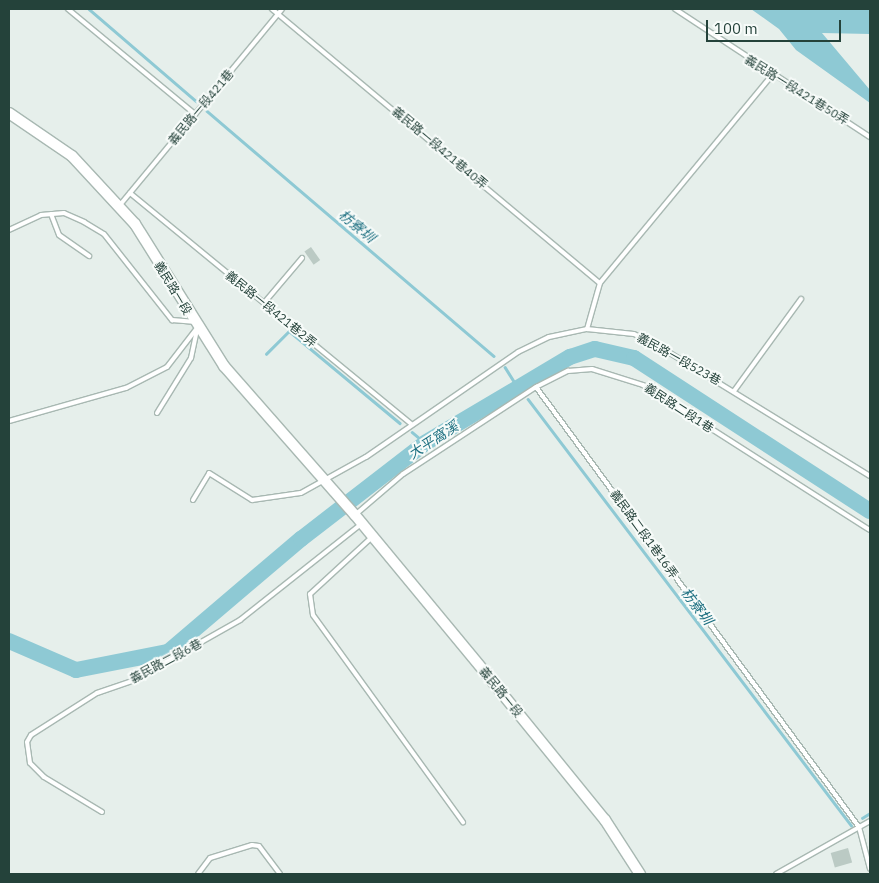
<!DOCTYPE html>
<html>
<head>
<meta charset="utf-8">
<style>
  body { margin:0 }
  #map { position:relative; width:879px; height:883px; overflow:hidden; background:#e6efeb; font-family:"IBM Plex Sans","Noto Sans TC",sans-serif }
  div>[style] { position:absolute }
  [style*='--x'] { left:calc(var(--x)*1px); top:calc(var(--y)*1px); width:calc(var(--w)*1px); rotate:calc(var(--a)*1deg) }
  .water>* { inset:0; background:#8ec9d4 }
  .stream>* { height:2.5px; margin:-1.25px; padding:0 1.25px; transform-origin:1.25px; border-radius:1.25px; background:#8ec9d4 }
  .river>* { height:16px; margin:-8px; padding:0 8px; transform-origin:8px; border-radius:8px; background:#8ec9d4 }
  .building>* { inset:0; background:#bbcac4; transform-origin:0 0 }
  .roads { filter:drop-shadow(1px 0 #a8b8b2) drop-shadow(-1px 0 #a8b8b2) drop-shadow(0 1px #a8b8b2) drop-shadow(0 -1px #a8b8b2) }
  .lane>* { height:4px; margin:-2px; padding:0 2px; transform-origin:2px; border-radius:2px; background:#fff }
  .secondary>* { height:10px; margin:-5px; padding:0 5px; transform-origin:5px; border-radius:5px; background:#fff }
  span { translate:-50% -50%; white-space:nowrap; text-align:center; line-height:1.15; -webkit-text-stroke:4px #f7fbf9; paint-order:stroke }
  .street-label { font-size:12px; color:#24423a }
  .water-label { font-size:14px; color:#1c6f80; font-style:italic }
  .frame { position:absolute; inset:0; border:10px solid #24423a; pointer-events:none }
  .scale { position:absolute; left:706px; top:20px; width:135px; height:22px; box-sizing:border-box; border:2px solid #24423a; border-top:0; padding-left:6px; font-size:15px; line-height:18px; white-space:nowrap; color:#24423a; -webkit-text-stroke:4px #f7fbf9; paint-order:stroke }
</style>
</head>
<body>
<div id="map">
  <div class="water">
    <div style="clip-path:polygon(751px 9px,870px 9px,870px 34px,822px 33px,870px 90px,870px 103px,796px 50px,779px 29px)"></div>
  </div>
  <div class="stream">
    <div style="--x:89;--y:9;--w:141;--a:40.7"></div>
    <div style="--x:207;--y:111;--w:377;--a:40.5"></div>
    <div style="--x:266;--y:354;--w:33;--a:-45"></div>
    <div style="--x:289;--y:331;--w:144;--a:39.7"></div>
    <div style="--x:505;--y:367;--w:25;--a:58"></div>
    <div style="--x:528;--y:399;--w:535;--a:52.83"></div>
    <div style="--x:412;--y:432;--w:17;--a:40"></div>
    <div style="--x:862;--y:818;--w:9;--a:-32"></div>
  </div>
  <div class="river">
    <div style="--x:9;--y:641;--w:73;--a:23.4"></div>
    <div style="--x:76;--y:670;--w:94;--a:-11.1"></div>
    <div style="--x:168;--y:652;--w:175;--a:-40.4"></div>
    <div style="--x:301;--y:539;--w:157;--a:-37.7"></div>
    <div style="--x:425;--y:443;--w:169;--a:-30.7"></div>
    <div style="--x:570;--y:357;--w:26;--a:-18"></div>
    <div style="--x:595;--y:349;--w:40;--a:13"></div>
    <div style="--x:634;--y:358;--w:281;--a:33"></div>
  </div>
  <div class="building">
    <div style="left:311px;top:247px;width:16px;height:8px;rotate:55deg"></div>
    <div style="left:848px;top:848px;width:15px;height:18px;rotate:74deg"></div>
  </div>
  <div class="roads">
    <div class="lane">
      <div style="--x:68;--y:9;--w:165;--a:39.6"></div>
      <div style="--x:272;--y:9;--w:427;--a:39.9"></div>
      <div style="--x:675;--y:9;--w:233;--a:33.3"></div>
      <div style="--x:130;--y:193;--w:364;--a:39.4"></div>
      <div style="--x:120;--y:205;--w:254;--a:-50.4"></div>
      <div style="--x:51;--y:214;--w:22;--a:69"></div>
      <div style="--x:59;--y:235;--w:37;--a:35"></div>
      <div style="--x:9;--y:230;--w:35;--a:-25"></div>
      <div style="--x:41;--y:215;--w:23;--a:-5"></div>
      <div style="--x:64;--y:213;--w:22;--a:24"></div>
      <div style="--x:84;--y:222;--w:23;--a:31"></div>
      <div style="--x:104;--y:234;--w:110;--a:51.7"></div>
      <div style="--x:172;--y:320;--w:21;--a:5"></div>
      <div style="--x:264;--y:303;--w:59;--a:-49.8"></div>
      <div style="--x:587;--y:329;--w:48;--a:-74.2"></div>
      <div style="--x:600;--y:283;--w:270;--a:-50.4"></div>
      <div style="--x:536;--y:387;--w:546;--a:53.72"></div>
      <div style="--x:859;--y:827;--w:43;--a:75.3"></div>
      <div style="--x:734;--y:391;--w:114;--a:-53.9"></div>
      <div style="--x:157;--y:413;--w:65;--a:-58.3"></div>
      <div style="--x:191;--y:358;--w:29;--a:-78"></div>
      <div style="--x:9;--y:421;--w:122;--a:-15.8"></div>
      <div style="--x:126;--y:388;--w:46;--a:-27.1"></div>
      <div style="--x:167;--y:367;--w:49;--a:-52.4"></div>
      <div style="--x:193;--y:500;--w:31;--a:-59"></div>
      <div style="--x:209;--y:473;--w:51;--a:32.1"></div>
      <div style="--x:252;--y:500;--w:49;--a:-8.1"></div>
      <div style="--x:301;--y:493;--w:74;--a:-29"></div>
      <div style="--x:366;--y:457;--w:185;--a:-34.6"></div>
      <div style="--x:518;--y:352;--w:34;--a:-26"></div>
      <div style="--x:549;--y:337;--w:39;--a:-12"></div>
      <div style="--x:587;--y:329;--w:47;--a:6.1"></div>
      <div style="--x:634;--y:334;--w:25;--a:26"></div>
      <div style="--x:657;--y:345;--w:250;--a:31.6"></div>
      <div style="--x:355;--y:515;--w:63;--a:-40.5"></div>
      <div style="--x:403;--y:474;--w:159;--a:-33.2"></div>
      <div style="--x:536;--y:387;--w:36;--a:-27"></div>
      <div style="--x:568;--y:371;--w:24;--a:-5"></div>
      <div style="--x:592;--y:369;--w:53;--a:17.4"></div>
      <div style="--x:643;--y:385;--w:269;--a:32.6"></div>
      <div style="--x:371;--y:538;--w:83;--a:137.4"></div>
      <div style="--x:310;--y:594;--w:21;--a:82"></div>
      <div style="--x:313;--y:615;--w:256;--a:54.1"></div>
      <div style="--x:102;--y:812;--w:68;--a:-148.9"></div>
      <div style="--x:44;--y:777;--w:20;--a:-135"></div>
      <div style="--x:30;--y:763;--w:21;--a:-98"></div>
      <div style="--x:27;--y:742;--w:8;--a:-60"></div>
      <div style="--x:31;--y:735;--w:78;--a:-32.5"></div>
      <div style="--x:97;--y:693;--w:39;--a:-19"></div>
      <div style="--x:134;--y:680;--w:122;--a:-29.5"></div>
      <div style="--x:240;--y:620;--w:153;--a:-38.4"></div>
      <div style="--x:198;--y:874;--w:20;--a:-53"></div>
      <div style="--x:210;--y:858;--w:44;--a:-17.2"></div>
      <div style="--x:252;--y:845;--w:7;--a:8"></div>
      <div style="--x:259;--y:846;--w:35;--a:53"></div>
      <div style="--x:776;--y:874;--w:108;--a:-29.4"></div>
    </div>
    <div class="secondary">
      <div style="--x:9;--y:113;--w:76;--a:34.3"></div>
      <div style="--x:72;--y:156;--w:93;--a:47.2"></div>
      <div style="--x:135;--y:224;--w:168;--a:57.9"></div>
      <div style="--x:224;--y:366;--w:198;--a:48.7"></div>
      <div style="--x:355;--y:515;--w:201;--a:50.4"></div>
      <div style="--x:483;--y:670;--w:193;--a:50.9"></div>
      <div style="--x:605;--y:820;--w:64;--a:57.1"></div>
    </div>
  </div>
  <div class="street-label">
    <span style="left:797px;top:90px;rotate:32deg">義民路一段421巷50弄</span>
    <span style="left:201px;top:107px;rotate:-50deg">義民路一段421巷</span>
    <span style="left:440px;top:148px;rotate:40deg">義民路一段421巷40弄</span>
    <span style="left:173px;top:288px;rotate:59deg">義民路一段</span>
    <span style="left:271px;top:309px;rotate:39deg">義民路一段421巷2弄</span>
    <span style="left:679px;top:359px;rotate:29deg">義民路一段523巷</span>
    <span style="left:679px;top:408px;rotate:33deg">義民路二段1巷</span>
    <span style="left:644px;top:534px;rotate:54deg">義民路二段1巷16弄</span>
    <span style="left:166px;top:661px;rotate:-28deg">義民路二段6巷</span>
    <span style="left:501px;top:692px;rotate:51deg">義民路一段</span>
  </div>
  <div class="water-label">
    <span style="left:357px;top:226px;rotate:40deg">枋寮圳</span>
    <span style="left:433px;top:440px;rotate:-33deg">大平窩溪</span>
    <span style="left:697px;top:606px;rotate:53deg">枋寮圳</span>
  </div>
  <div class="frame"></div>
  <div class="scale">100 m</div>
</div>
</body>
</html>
